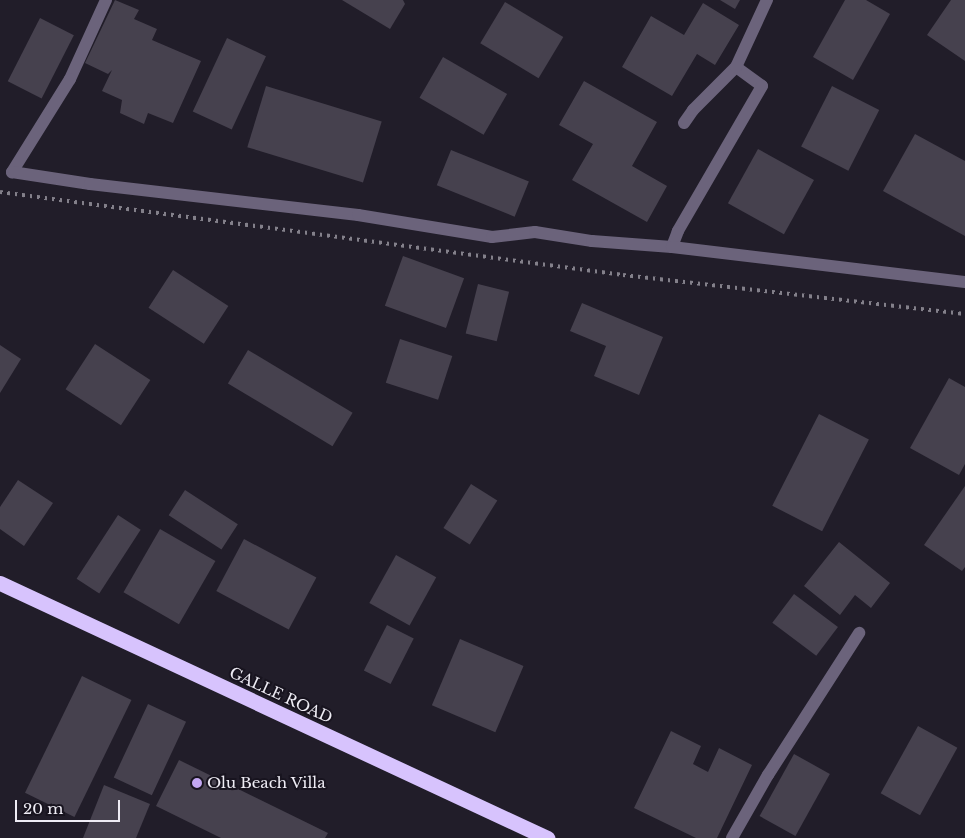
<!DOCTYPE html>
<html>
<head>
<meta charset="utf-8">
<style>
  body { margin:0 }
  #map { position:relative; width:965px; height:838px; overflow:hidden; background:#211d29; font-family:"Libre Baskerville",serif }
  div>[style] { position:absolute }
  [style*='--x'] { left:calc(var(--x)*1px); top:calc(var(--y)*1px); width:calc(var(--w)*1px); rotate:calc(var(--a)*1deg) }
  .building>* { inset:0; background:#46414e; transform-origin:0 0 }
  .street>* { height:12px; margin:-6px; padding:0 6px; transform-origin:6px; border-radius:6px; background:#6b637b }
  .highway>* { height:15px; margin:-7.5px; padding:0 7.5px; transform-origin:7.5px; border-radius:7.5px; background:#d7c3fd }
  .rail>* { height:4px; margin-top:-2px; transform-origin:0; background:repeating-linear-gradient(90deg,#83808a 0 2.5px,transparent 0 7.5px) }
  .dots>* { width:14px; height:14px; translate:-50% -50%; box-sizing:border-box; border:2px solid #18141f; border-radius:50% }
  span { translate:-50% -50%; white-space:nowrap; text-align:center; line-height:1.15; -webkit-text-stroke:4px #18141f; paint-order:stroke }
  .street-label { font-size:15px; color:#eeecf4 }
  .poi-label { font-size:15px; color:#eeecf4 }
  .left { translate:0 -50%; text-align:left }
  .scale { position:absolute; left:15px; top:800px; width:105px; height:22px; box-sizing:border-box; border:2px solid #eeecf4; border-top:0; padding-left:6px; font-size:15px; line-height:18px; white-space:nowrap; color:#eeecf4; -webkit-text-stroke:4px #18141f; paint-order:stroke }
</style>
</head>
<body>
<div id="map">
  <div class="building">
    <div style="clip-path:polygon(115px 0,139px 10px,134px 19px,157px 29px,152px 40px,201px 61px,173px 123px,148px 113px,144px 124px,120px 113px,122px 100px,102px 91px,112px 70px,108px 74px,85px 63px)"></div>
    <div style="clip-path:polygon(342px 0,403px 0,405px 4px,390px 29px)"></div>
    <div style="clip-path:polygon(720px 0,740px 0,735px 9px)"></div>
    <div style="clip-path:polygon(845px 0,866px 0,890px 14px,853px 80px,813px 57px)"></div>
    <div style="clip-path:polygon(951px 0,965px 0,965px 61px,927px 35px)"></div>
    <div style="left:505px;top:2px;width:68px;height:48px;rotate:31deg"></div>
    <div style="clip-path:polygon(703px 3px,739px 25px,715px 65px,697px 54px,672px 96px,622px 67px,651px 16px,684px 35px)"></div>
    <div style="left:40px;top:18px;width:38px;height:71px;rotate:27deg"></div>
    <div style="left:227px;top:38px;width:43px;height:81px;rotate:25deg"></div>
    <div style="left:443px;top:57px;width:74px;height:47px;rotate:30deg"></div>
    <div style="clip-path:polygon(584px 81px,657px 122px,632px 166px,667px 186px,647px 222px,572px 180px,593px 144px,559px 125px)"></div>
    <div style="left:266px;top:86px;width:121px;height:64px;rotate:17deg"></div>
    <div style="left:832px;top:86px;width:53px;height:68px;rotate:27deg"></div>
    <div style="clip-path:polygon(915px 134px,965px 161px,965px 236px,883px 191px)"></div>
    <div style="left:758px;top:149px;width:64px;height:62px;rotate:29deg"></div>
    <div style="left:451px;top:150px;width:84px;height:38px;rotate:22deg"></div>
    <div style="left:403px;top:256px;width:65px;height:53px;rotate:20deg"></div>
    <div style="left:173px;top:270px;width:66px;height:45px;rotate:33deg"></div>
    <div style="left:478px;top:284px;width:32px;height:51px;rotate:14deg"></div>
    <div style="clip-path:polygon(582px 303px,663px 337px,639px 395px,594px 376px,606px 346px,570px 331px)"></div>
    <div style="left:400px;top:339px;width:55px;height:46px;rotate:18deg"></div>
    <div style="left:95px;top:344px;width:66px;height:54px;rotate:33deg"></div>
    <div style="clip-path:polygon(0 345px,21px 359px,0 393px)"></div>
    <div style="left:248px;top:350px;width:122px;height:39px;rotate:31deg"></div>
    <div style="clip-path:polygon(949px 378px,965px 387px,965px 464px,959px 475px,910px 448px)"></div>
    <div style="left:819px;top:414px;width:56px;height:103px;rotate:27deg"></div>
    <div style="clip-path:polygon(18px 480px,53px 503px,24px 546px,0 529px,0 507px)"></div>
    <div style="left:471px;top:484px;width:31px;height:52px;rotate:32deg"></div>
    <div style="clip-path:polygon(965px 486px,965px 567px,962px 571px,924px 545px)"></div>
    <div style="left:185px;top:490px;width:63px;height:30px;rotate:33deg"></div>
    <div style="left:118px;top:515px;width:27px;height:76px;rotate:33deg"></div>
    <div style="left:160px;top:529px;width:64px;height:73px;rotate:30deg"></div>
    <div style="left:244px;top:539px;width:82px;height:59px;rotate:28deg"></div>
    <div style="clip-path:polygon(839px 542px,890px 583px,871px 608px,855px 595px,840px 615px,804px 586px)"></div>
    <div style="left:396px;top:555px;width:46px;height:55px;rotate:29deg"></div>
    <div style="left:794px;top:594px;width:55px;height:36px;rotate:37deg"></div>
    <div style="left:387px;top:625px;width:30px;height:51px;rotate:27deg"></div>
    <div style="left:460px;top:639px;width:69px;height:72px;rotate:23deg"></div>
    <div style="left:82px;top:676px;width:55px;height:130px;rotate:26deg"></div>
    <div style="left:148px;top:704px;width:42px;height:81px;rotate:25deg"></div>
    <div style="left:918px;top:726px;width:45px;height:77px;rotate:29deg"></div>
    <div style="clip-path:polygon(671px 731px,701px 746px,693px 764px,708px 772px,719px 748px,752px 765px,717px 838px,696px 838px,634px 808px)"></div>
    <div style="left:794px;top:754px;width:41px;height:71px;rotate:29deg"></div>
    <div style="clip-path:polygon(179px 760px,328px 833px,325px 838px,221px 838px,156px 806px)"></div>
    <div style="clip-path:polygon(104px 785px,150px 804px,136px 838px,83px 838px)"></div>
  </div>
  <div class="street">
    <div style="--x:106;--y:0;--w:87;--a:114.5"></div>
    <div style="--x:70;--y:79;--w:110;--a:121.9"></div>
    <div style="--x:12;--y:172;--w:79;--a:8.7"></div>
    <div style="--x:90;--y:184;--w:270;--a:6.6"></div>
    <div style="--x:358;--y:215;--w:136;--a:9.3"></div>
    <div style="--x:492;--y:237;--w:43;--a:-6.6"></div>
    <div style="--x:535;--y:232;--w:58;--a:9"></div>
    <div style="--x:592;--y:241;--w:80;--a:4.3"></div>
    <div style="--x:736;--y:67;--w:32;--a:36"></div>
    <div style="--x:762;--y:86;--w:168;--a:120.1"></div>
    <div style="--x:678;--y:231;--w:17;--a:111"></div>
    <div style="--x:672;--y:247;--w:295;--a:6.8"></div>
    <div style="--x:684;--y:123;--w:16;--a:-55"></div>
    <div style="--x:693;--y:110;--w:61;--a:-45"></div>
    <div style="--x:736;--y:67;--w:74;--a:-65.2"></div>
    <div style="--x:732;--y:838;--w:73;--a:-60.3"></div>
    <div style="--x:768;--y:775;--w:169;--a:-57.3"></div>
  </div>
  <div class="highway">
    <div style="--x:0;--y:583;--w:604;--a:24.99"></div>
  </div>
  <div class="rail">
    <div style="--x:0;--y:192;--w:629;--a:7.59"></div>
    <div style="--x:623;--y:275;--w:344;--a:6.5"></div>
  </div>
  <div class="dots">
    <div style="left:197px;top:783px;background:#c3a7f2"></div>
  </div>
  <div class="street-label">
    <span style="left:281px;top:695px;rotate:25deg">GALLE ROAD</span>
  </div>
  <div class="poi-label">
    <span class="left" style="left:207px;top:783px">Olu Beach Villa</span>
  </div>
  <div class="scale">20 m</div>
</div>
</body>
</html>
